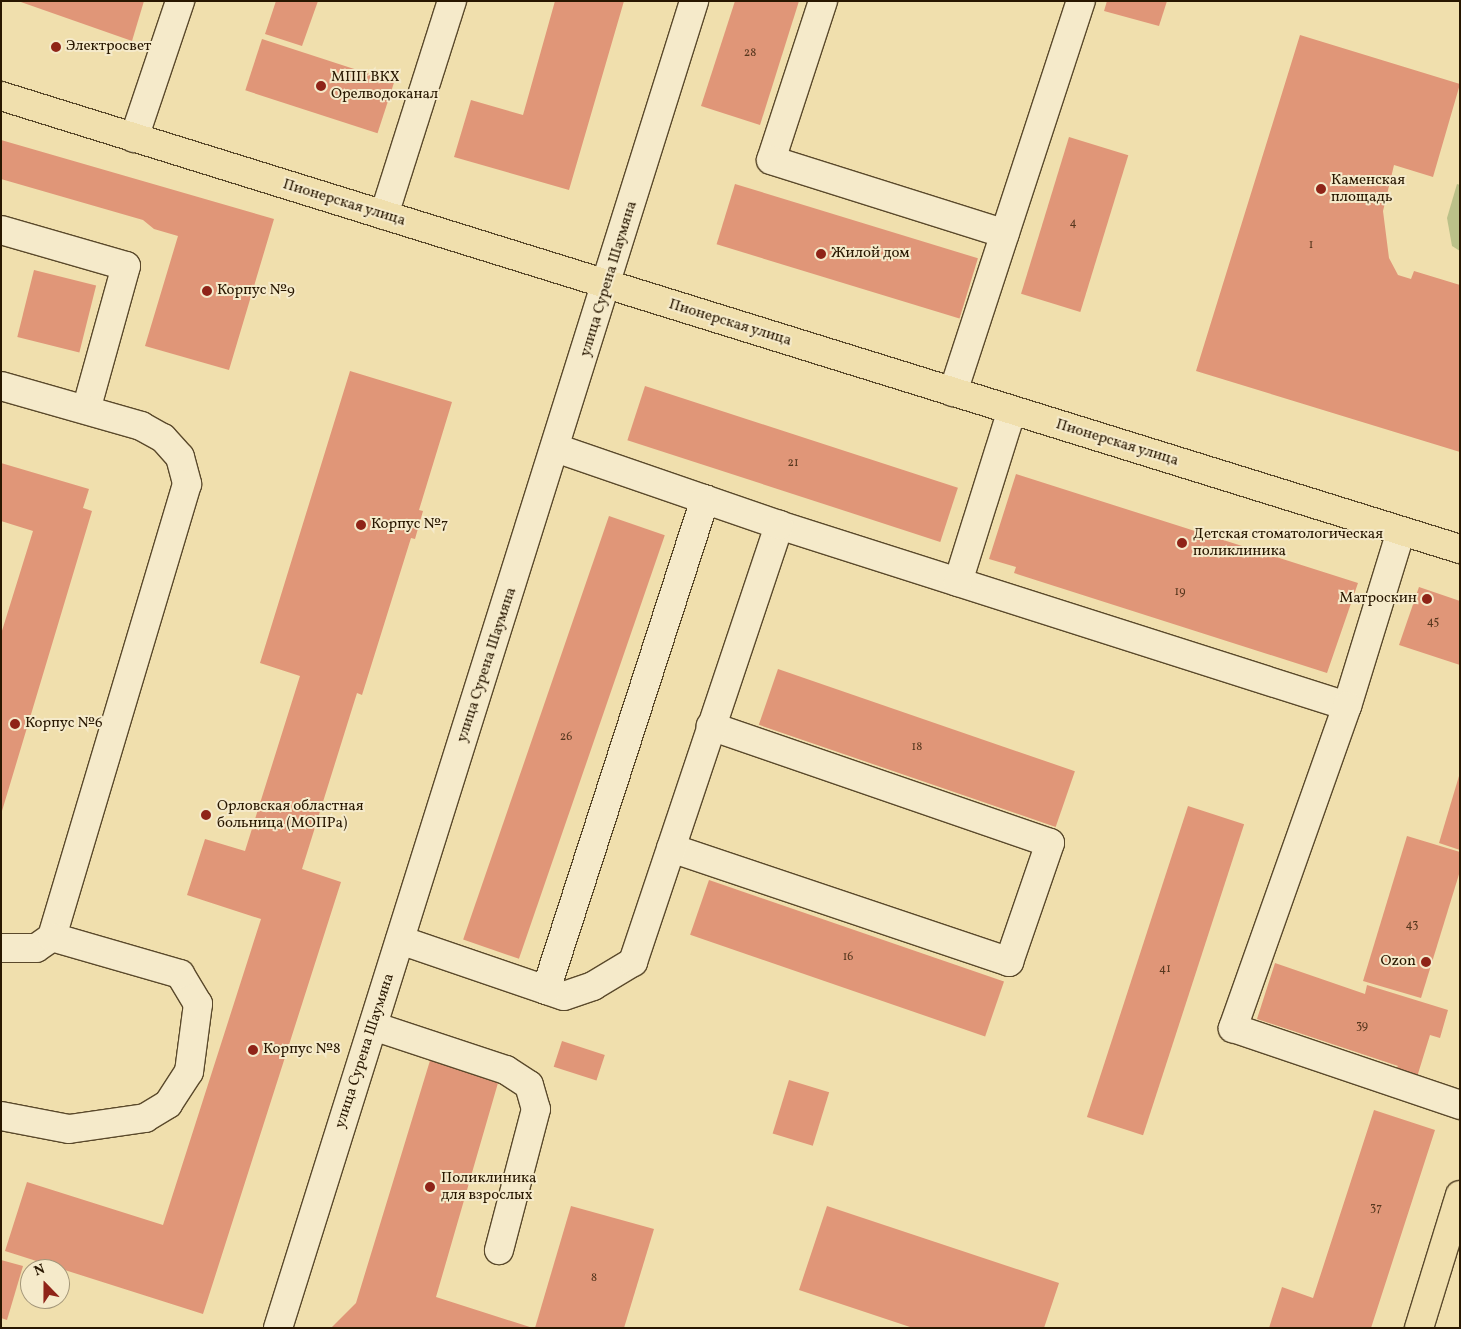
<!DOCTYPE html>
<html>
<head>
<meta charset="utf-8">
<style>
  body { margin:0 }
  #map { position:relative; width:1461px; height:1329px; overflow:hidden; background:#f0dfad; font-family:Vollkorn,serif }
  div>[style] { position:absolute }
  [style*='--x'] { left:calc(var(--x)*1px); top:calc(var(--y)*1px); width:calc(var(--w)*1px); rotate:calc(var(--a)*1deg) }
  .green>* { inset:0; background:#bbc189 }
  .building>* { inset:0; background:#e09678; transform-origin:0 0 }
  .roads { filter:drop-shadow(1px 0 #5a492b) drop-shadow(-1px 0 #5a492b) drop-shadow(0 1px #5a492b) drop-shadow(0 -1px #5a492b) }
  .minor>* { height:28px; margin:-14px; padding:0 14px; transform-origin:14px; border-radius:14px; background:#f5eaca }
  .major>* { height:28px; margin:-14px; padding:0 14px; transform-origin:14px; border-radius:14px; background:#f0dfad }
  .dots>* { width:14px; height:14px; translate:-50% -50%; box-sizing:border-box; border:2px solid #f5eaca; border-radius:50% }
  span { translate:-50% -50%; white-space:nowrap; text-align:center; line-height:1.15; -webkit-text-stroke:4px #f5eaca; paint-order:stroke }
  .number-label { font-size:12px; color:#56371e }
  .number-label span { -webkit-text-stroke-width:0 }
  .poi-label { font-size:15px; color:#281700 }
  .left { translate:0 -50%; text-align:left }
  .right { translate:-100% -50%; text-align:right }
  .street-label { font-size:15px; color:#281700 }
  .frame { position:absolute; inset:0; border:2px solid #281700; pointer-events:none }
  .north { position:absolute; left:20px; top:1259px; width:50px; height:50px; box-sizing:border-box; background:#f5eaca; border:1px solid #a39679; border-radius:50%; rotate:338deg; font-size:14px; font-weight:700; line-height:20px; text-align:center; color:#281700 }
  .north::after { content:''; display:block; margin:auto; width:18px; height:22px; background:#8f2418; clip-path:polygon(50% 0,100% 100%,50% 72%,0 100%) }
</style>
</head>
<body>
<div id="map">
  <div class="green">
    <div style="clip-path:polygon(1457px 184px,1460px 185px,1460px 251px,1452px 246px,1447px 218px)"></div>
  </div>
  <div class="building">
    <div style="clip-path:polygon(18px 1px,144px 1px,132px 41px)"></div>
    <div style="clip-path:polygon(276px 1px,318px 1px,302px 46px,265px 34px)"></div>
    <div style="clip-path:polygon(555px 1px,624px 1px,569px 190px,454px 157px,471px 100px,523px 115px)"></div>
    <div style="clip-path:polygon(735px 1px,799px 1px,760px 125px,701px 106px)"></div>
    <div style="clip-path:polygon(1107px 1px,1167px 1px,1159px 26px,1104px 11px)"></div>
    <div style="clip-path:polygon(1300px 35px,1460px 84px,1433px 177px,1394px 165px,1383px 211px,1389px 258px,1398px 275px,1411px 279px,1414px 271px,1460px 285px,1460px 452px,1196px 371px)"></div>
    <div style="left:262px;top:39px;width:139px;height:54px;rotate:18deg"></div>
    <div style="left:1069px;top:137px;width:62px;height:164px;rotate:17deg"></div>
    <div style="clip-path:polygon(1px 140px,274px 219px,229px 370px,145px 346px,178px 236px,154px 229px,143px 220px,1px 179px)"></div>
    <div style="left:735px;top:184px;width:254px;height:63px;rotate:17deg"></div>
    <div style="left:34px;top:270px;width:64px;height:69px;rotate:14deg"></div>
    <div style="clip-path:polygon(350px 371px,452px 402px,419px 510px,423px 511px,415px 539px,411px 538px,362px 695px,357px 693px,302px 869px,341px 882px,203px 1314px,5px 1251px,27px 1182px,163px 1225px,261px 919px,187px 895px,205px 839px,245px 851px,300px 676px,260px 663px)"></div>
    <div style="left:645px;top:386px;width:329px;height:57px;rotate:18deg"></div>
    <div style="clip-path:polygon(1px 463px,89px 489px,83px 508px,92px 511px,2px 811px,1px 634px,33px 531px,1px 521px)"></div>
    <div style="clip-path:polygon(1016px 474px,1358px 583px,1327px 673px,1014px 573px,1016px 567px,989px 559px)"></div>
    <div style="left:609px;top:516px;width:59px;height:448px;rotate:19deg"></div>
    <div style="clip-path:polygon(1419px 587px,1460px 601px,1460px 665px,1399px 645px)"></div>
    <div style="left:778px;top:669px;width:314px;height:59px;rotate:19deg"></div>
    <div style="clip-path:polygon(1459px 776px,1460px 776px,1460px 850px,1439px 843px)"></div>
    <div style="left:1188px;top:806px;width:59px;height:327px;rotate:18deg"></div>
    <div style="clip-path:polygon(1407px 836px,1460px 852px,1460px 871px,1421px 998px,1363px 981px)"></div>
    <div style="left:709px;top:880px;width:312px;height:58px;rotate:19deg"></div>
    <div style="clip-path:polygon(1275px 963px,1365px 994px,1367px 985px,1448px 1010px,1440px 1038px,1430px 1035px,1417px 1077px,1395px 1071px,1398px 1066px,1257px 1019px)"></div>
    <div style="left:562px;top:1041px;width:45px;height:27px;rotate:18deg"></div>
    <div style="clip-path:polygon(432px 1054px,500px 1076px,436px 1297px,533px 1328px,331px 1328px,356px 1303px)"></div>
    <div style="left:789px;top:1080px;width:42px;height:56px;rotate:17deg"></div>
    <div style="clip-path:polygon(1374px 1110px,1435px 1130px,1371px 1328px,1269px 1328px,1282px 1287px,1313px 1298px)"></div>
    <div style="clip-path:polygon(571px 1206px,654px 1229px,624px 1328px,535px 1328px)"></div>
    <div style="clip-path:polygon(827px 1206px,1059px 1283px,1044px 1328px,913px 1328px,799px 1290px)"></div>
    <div style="clip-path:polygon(1px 1260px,23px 1266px,7px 1320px,1px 1318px)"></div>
  </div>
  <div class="roads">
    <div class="minor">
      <div style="--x:823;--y:1;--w:167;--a:108.1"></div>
      <div style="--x:771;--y:160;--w:245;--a:17.5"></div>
      <div style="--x:134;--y:138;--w:145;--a:-71.4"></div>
      <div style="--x:384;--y:215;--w:225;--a:-72.4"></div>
      <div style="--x:1;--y:230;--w:130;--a:16.1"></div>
      <div style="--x:126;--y:266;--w:149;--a:105.5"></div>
      <div style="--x:1;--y:386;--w:146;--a:15.9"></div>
      <div style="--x:141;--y:426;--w:25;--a:29"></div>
      <div style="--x:163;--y:438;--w:25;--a:48"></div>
      <div style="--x:180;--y:457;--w:28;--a:75"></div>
      <div style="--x:187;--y:484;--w:473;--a:106.6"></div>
      <div style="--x:52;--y:937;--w:19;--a:145"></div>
      <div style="--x:36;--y:948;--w:35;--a:180"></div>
      <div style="--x:953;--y:392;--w:411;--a:-71.9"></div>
      <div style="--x:779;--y:525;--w:596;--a:17.68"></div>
      <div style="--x:1401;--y:531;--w:183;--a:107.1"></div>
      <div style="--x:1347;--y:706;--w:342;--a:109.5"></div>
      <div style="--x:1233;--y:1028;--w:240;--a:18.7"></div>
      <div style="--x:958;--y:582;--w:180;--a:-72.6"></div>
      <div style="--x:671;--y:848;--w:357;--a:18.6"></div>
      <div style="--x:1009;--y:962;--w:126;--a:-71"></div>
      <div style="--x:1050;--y:843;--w:359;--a:-161"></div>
      <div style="--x:400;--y:940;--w:173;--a:18.9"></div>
      <div style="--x:564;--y:996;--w:31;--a:-19"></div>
      <div style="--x:593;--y:986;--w:47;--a:-31"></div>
      <div style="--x:633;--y:962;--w:461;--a:-71.5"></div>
      <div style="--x:779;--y:525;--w:236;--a:-161"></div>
      <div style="--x:546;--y:990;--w:516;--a:-72.06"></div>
      <div style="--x:373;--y:1026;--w:140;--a:18.3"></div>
      <div style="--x:506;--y:1070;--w:27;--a:33"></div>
      <div style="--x:529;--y:1085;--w:25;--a:74"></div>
      <div style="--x:536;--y:1109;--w:146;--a:104.7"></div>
      <div style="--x:1;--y:1116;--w:69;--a:10.8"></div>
      <div style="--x:69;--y:1129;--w:77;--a:-8.2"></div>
      <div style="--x:145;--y:1118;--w:27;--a:-31"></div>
      <div style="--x:168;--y:1104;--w:38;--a:-57"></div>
      <div style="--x:189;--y:1072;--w:69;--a:-82.5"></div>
      <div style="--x:198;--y:1004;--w:35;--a:-121"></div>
      <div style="--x:180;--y:974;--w:133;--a:-163.9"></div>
      <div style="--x:278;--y:1328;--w:1391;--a:-72.59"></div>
    </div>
    <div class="major">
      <div style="--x:1;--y:96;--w:1528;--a:17.25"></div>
      <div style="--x:1419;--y:1328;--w:139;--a:-72.9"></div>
    </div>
  </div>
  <div class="dots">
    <div style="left:56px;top:47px;background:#8f2418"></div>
    <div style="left:321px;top:86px;background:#8f2418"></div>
    <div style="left:1321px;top:189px;background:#8f2418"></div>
    <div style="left:821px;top:254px;background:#8f2418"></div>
    <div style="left:207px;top:291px;background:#8f2418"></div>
    <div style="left:361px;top:525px;background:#8f2418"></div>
    <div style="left:1182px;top:543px;background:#8f2418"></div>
    <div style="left:1427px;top:599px;background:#8f2418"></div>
    <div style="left:15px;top:724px;background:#8f2418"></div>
    <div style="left:206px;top:815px;background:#8f2418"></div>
    <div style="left:1426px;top:962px;background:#8f2418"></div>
    <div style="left:253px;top:1050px;background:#8f2418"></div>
    <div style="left:430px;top:1187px;background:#8f2418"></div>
  </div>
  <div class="number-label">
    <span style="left:750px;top:54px">28</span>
    <span style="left:1073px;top:224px">4</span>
    <span style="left:1311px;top:246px">1</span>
    <span style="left:793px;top:464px">21</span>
    <span style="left:1180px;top:593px">19</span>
    <span style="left:1433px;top:623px">45</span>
    <span style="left:566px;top:738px">26</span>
    <span style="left:917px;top:748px">18</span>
    <span style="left:1412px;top:926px">43</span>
    <span style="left:848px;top:958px">16</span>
    <span style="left:1165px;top:970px">41</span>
    <span style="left:1362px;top:1027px">39</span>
    <span style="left:1376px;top:1209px">37</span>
    <span style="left:594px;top:1279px">8</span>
  </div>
  <div class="poi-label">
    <span class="left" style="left:66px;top:47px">Электросвет</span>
    <span class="left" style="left:331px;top:86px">МПП ВКХ<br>Орелводоканал</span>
    <span class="left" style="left:1331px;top:189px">Каменская<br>площадь</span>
    <span class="left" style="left:831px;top:254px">Жилой дом</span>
    <span class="left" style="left:217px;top:291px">Корпус №9</span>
    <span class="left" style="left:371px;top:525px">Корпус №7</span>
    <span class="left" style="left:1193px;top:543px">Детская стоматологическая<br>поликлиника</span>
    <span class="right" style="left:1417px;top:599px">Матроскин</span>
    <span class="left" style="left:25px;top:724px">Корпус №6</span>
    <span class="left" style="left:217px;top:815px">Орловская областная<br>больница (МОПРа)</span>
    <span class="right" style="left:1416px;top:962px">Ozon</span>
    <span class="left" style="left:263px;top:1050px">Корпус №8</span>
    <span class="left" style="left:441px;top:1187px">Поликлиника<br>для взрослых</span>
  </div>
  <div class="street-label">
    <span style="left:344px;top:203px;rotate:17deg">Пионерская улица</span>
    <span style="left:609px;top:279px;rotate:-73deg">улица Сурена Шаумяна</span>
    <span style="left:730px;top:323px;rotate:17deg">Пионерская улица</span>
    <span style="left:1117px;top:443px;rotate:17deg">Пионерская улица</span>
    <span style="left:487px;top:665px;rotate:-72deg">улица Сурена Шаумяна</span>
    <span style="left:365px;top:1051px;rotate:-72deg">улица Сурена Шаумяна</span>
  </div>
  <div class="frame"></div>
  <div class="north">N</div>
</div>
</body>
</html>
